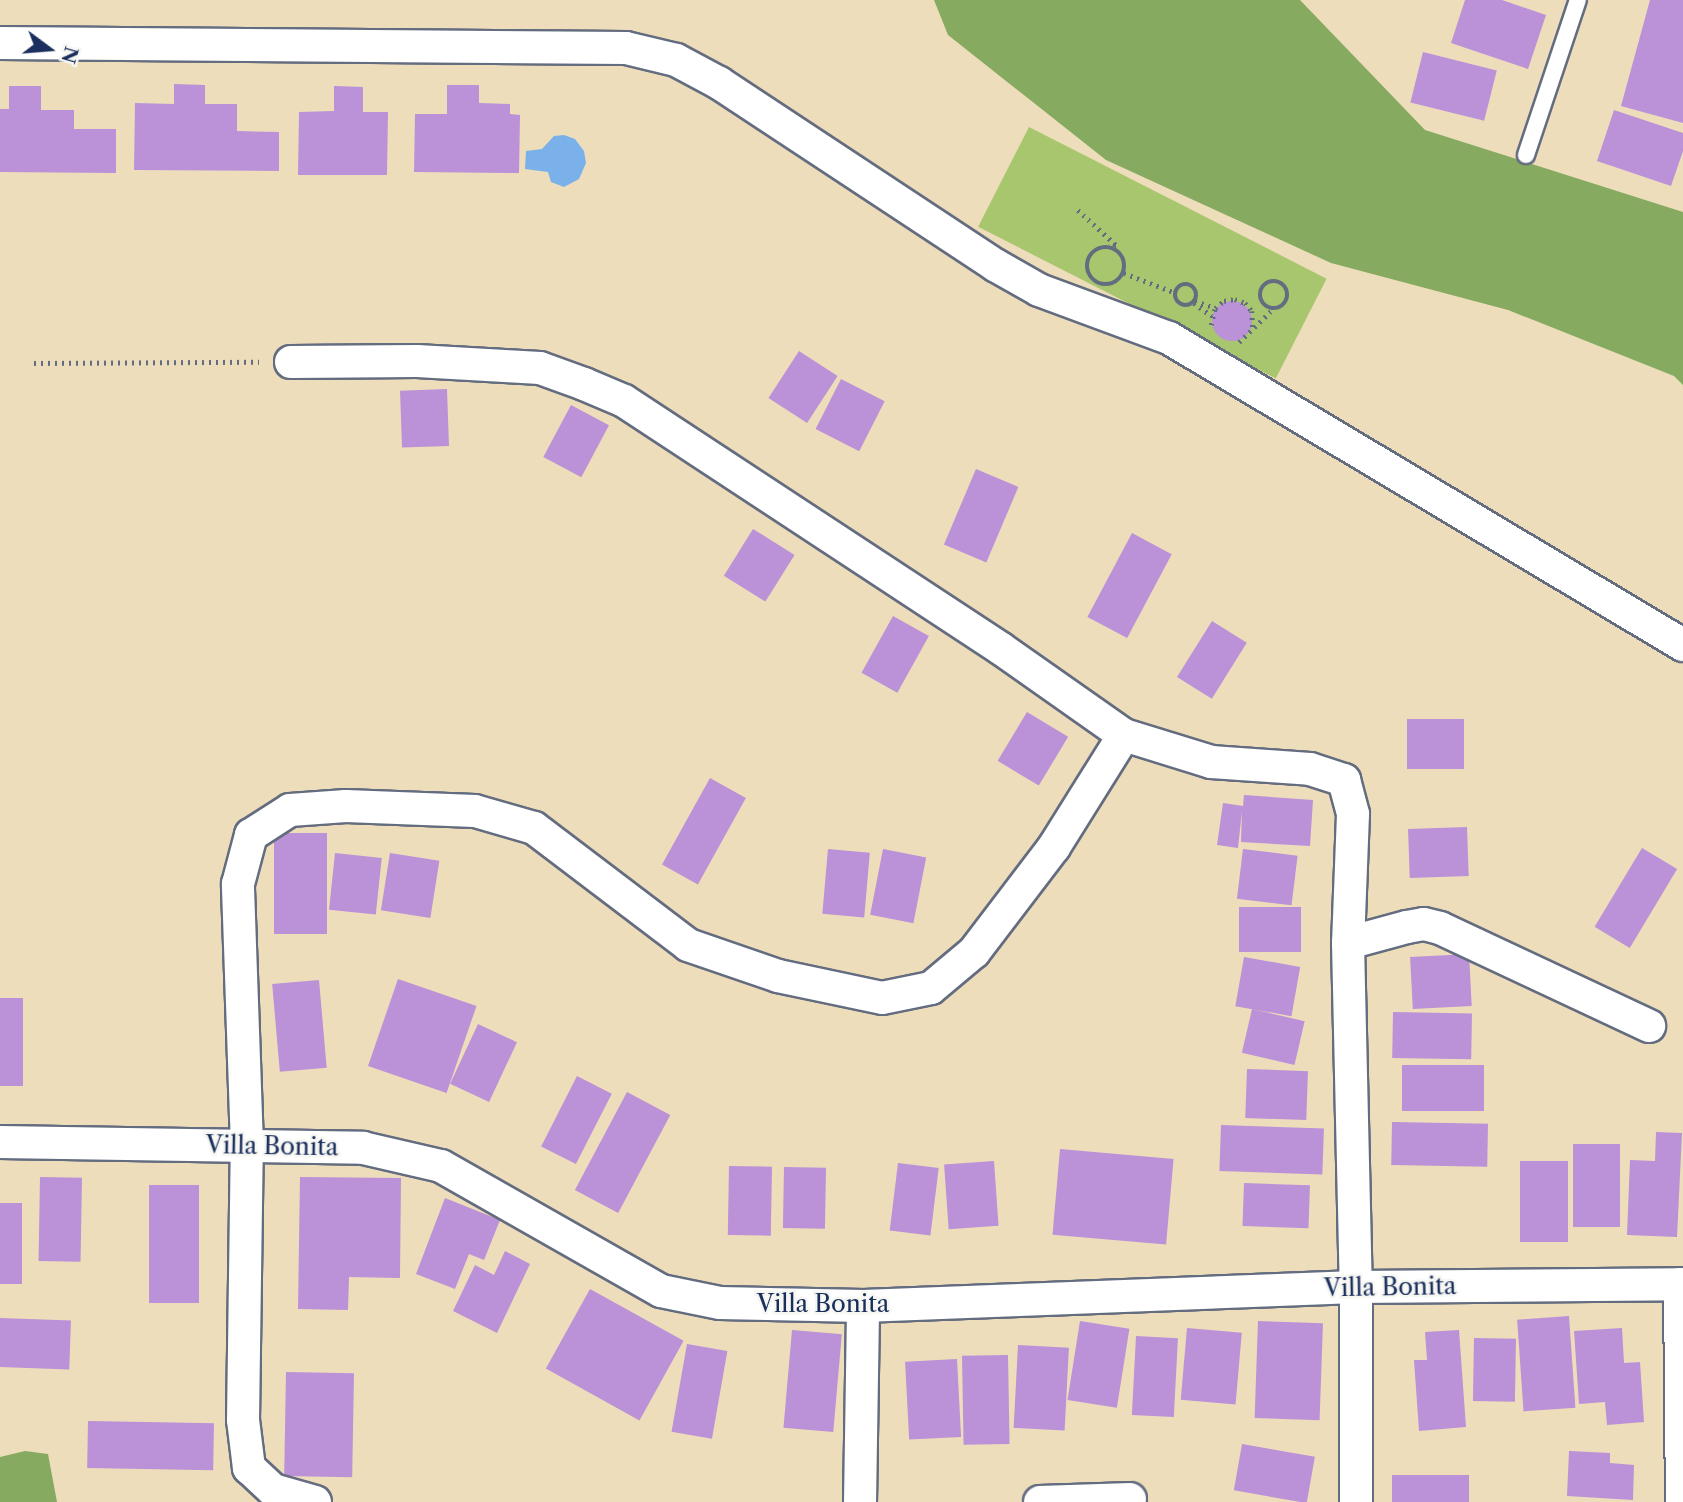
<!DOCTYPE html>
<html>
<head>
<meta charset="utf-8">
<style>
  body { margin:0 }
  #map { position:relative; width:1683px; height:1502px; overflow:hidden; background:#edddbb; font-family:"Libre Caslon Text",serif }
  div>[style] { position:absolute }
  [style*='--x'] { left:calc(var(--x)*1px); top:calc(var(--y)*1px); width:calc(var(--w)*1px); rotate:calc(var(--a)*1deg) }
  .green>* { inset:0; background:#a8c66d; transform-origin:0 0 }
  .forest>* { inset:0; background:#86ab60 }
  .water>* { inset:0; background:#7bb1ea }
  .building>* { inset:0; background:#bb91d8; transform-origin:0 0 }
  .round { border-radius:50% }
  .path>* { height:4.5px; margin-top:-2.25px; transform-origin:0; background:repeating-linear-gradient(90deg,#646c7f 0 2px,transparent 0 7px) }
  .path>.ring { margin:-2.25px; padding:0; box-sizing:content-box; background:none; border:4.5px solid #646c7f; border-radius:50% }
  .roads { filter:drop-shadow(2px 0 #646c7f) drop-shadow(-2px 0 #646c7f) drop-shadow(0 2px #646c7f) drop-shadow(0 -2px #646c7f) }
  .service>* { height:16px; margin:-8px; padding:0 8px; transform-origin:8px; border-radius:8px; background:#fff }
  .minor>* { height:32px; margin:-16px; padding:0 16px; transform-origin:16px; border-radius:16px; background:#fff }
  span { translate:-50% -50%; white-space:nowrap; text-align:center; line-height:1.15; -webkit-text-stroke:5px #f6f6f2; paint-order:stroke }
  .street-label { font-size:24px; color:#1b2f5e }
  .north { position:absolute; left:14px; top:14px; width:70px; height:70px; -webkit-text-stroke:5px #f6f6f2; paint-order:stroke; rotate:106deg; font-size:19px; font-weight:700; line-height:28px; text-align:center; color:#1b2f5e }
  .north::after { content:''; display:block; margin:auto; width:24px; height:32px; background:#1b2f5e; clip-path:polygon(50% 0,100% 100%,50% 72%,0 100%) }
</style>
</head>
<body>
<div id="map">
  <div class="green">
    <div style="left:1029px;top:127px;width:334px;height:112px;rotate:27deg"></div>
  </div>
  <div class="forest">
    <div style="clip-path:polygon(934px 0,1300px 0,1425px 130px,1683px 212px,1683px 385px,1674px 376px,1508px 310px,1331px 263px,1106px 160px,948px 35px)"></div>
    <div style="clip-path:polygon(25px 1451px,48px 1454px,57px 1502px,0 1502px,0 1457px)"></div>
  </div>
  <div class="water">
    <div style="clip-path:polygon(564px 135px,575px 139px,584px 151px,586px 163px,579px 179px,564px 187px,551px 182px,548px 172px,525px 169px,526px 151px,542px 149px,554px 136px)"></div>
  </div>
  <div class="building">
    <div style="clip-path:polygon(1465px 0,1502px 0,1546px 15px,1528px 69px,1451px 43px)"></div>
    <div style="clip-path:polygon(1650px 0,1683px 0,1683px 123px,1621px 106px)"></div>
    <div style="left:1423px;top:52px;width:76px;height:52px;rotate:14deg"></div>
    <div style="clip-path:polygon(174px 84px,205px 85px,205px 104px,237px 104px,237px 131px,279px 132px,279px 171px,134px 170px,135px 103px,174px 104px)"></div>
    <div style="clip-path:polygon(447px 85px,479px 85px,479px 103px,510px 104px,510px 114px,520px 115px,519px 173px,414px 172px,415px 114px,447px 114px)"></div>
    <div style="clip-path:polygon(9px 86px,41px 86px,41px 110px,74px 110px,74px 129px,116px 129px,116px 173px,0 172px,0 109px,9px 109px)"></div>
    <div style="clip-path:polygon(334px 86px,363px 87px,363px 112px,388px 112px,387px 175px,298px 175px,299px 112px,334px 111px)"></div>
    <div style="clip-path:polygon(1614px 110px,1683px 133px,1683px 151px,1671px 186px,1597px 161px)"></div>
    <div class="round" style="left:1212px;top:301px;width:40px;height:40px"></div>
    <div style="left:799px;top:351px;width:46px;height:56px;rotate:33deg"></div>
    <div style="left:841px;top:379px;width:49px;height:56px;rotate:27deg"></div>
    <div style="left:447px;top:389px;width:57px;height:47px;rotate:88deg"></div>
    <div style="left:571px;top:405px;width:43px;height:59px;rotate:28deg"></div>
    <div style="left:976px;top:469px;width:46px;height:82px;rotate:23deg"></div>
    <div style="left:753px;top:529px;width:49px;height:55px;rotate:32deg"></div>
    <div style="left:1132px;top:533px;width:45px;height:95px;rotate:28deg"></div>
    <div style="left:893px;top:616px;width:41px;height:65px;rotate:29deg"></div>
    <div style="left:1212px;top:621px;width:41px;height:66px;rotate:32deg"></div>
    <div style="left:1027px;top:712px;width:48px;height:57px;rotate:31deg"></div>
    <div style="left:1407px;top:719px;width:57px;height:50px"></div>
    <div style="left:710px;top:778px;width:41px;height:99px;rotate:29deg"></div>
    <div style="clip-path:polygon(1244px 795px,1313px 800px,1310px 846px,1241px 842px,1242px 811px,1238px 848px,1217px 845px,1223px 803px,1243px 806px)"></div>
    <div style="left:1467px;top:827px;width:49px;height:59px;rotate:88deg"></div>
    <div style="left:274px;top:833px;width:53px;height:101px"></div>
    <div style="left:1642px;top:848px;width:41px;height:92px;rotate:31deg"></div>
    <div style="left:828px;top:849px;width:42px;height:65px;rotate:5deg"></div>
    <div style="left:883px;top:849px;width:44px;height:67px;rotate:11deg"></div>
    <div style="left:1243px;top:849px;width:55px;height:50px;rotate:7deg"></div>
    <div style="left:335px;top:853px;width:47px;height:57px;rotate:6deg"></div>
    <div style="left:390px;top:853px;width:50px;height:58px;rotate:9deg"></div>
    <div style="left:1239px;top:907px;width:62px;height:45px"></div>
    <div style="left:1469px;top:954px;width:52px;height:59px;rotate:87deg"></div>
    <div style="left:1244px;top:957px;width:57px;height:50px;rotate:10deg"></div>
    <div style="left:398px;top:979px;width:83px;height:92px;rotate:19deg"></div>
    <div style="left:319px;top:980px;width:88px;height:47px;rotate:85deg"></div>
    <div style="left:0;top:998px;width:23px;height:88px"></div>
    <div style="left:1252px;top:1009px;width:54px;height:45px;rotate:13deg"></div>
    <div style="left:1393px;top:1012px;width:79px;height:46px;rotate:1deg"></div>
    <div style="left:478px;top:1024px;width:43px;height:66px;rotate:25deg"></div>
    <div style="left:1402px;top:1065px;width:82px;height:46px"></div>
    <div style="left:1247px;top:1069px;width:61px;height:49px;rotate:2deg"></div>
    <div style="left:577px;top:1076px;width:39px;height:79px;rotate:27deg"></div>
    <div style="left:627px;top:1092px;width:49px;height:111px;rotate:28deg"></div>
    <div style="left:1392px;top:1122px;width:96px;height:43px;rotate:1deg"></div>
    <div style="left:1221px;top:1125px;width:103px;height:46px;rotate:2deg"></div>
    <div style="clip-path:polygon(1656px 1132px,1682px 1133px,1677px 1237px,1627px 1235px,1630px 1160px,1655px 1161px)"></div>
    <div style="left:1573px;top:1144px;width:47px;height:83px"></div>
    <div style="left:1060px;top:1149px;width:114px;height:86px;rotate:5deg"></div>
    <div style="left:994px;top:1161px;width:65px;height:50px;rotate:86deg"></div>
    <div style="left:1520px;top:1161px;width:48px;height:81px"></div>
    <div style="left:898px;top:1163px;width:41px;height:68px;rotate:7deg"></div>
    <div style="left:729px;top:1166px;width:43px;height:69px;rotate:1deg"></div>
    <div style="left:784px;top:1167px;width:42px;height:61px;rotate:1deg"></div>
    <div style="left:40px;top:1177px;width:42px;height:84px;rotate:1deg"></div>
    <div style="clip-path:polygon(300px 1177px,401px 1178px,400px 1278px,349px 1277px,348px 1310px,298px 1309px)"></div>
    <div style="left:1244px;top:1183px;width:66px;height:43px;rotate:2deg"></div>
    <div style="left:149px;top:1185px;width:50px;height:118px"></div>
    <div style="clip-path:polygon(445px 1198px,500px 1220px,484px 1260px,469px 1254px,455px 1289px,416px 1274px)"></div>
    <div style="left:0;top:1203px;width:22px;height:81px"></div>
    <div style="clip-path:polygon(505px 1251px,530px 1264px,497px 1333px,453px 1311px,475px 1265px,494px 1275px)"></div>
    <div style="left:590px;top:1289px;width:107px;height:91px;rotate:29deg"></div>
    <div style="left:1569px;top:1316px;width:92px;height:52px;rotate:86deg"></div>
    <div style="left:0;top:1318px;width:71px;height:49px;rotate:2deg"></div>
    <div style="left:1080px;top:1321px;width:50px;height:80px;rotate:9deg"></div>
    <div style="left:1258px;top:1321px;width:65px;height:97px;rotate:2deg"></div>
    <div style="left:1187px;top:1328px;width:55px;height:72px;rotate:5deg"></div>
    <div style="clip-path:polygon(1622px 1328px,1624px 1363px,1640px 1362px,1644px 1422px,1607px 1425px,1605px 1402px,1579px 1404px,1574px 1331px)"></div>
    <div style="left:792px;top:1330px;width:50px;height:98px;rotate:5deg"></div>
    <div style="clip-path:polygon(1459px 1330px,1466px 1427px,1419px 1431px,1414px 1360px,1427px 1360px,1425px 1332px)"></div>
    <div style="left:1136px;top:1336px;width:42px;height:79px;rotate:3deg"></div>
    <div style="left:1474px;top:1338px;width:42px;height:63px;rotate:1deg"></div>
    <div style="left:687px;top:1344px;width:41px;height:89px;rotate:10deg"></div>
    <div style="left:1018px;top:1345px;width:51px;height:83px;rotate:3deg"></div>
    <div style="left:1008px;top:1355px;width:89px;height:46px;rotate:89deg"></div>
    <div style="left:957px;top:1359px;width:78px;height:52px;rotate:87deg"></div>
    <div style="left:286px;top:1372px;width:68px;height:104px;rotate:1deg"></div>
    <div style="left:88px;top:1421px;width:126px;height:47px;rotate:1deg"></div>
    <div style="left:1242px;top:1444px;width:74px;height:47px;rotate:10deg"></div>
    <div style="clip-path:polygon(1569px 1451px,1610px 1453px,1610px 1463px,1634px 1465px,1633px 1500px,1567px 1496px)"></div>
    <div style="left:1469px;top:1475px;width:27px;height:77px;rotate:90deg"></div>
  </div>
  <div class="path">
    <div style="--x:1078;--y:210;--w:52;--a:42.6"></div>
    <div style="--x:1116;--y:245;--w:7;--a:164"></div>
    <div class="ring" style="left:1087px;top:247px;width:33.5px;height:33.5px"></div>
    <div style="--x:1124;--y:273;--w:56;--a:21"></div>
    <div class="ring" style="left:1260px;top:281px;width:23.5px;height:23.5px"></div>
    <div class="ring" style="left:1175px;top:284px;width:17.5px;height:17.5px"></div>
    <div style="--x:1195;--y:301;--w:21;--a:19"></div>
    <div style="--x:1194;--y:303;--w:22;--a:36"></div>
    <div style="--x:1211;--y:325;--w:17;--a:-77"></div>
    <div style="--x:1215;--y:308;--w:11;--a:-38"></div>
    <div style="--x:1224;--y:301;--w:11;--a:-10"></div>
    <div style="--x:1235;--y:299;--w:11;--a:22"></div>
    <div style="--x:1245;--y:303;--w:11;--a:49"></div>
    <div style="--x:1252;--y:311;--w:17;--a:87"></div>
    <div style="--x:1239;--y:342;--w:47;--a:-44.1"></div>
    <div style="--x:34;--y:363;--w:225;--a:-0.3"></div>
  </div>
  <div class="roads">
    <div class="service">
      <div style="--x:1526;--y:155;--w:163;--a:-71.5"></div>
    </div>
    <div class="minor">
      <div style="--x:0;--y:43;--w:626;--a:0.46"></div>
      <div style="--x:626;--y:48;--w:51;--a:13.5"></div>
      <div style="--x:676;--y:60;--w:49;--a:28.1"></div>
      <div style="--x:719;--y:83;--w:331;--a:33.4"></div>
      <div style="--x:995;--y:265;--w:51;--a:29.6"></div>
      <div style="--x:1039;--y:290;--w:139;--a:20.3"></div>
      <div style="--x:1169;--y:338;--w:599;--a:30.85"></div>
      <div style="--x:291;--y:362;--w:126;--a:-0.5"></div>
      <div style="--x:417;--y:361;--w:123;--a:3.3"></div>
      <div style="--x:540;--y:368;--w:47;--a:20"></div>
      <div style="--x:584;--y:384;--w:43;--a:23"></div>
      <div style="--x:624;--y:401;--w:450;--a:33.3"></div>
      <div style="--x:1000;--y:648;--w:151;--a:35.1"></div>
      <div style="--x:1124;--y:735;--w:91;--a:17.2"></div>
      <div style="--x:1211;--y:762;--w:99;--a:4"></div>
      <div style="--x:1310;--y:769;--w:36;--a:18"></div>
      <div style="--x:1344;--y:780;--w:35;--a:75"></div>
      <div style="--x:1353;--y:814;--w:129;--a:92.2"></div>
      <div style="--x:1348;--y:943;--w:344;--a:88.7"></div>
      <div style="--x:1356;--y:1287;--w:215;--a:90"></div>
      <div style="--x:1348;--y:943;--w:61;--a:-15.2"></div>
      <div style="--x:1407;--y:927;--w:17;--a:-10"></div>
      <div style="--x:1424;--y:924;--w:16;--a:14"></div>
      <div style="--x:1440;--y:928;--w:231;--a:25.1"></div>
      <div style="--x:0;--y:1142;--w:363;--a:0.9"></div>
      <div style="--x:363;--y:1148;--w:80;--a:13"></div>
      <div style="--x:441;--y:1166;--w:253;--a:29.6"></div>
      <div style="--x:661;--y:1291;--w:60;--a:11.5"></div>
      <div style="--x:720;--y:1303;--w:143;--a:1.2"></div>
      <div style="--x:863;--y:1306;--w:493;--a:-2.2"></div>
      <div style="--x:1356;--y:1287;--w:327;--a:-0.5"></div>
      <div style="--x:1680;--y:1284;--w:218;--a:89.5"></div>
      <div style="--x:315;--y:1502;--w:44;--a:-164.1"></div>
      <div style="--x:273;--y:1490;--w:33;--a:-137"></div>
      <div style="--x:249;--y:1468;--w:48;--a:-97.1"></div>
      <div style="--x:243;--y:1420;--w:274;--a:-89.2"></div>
      <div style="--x:247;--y:1146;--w:262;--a:-92"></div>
      <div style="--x:238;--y:884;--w:51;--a:-75.1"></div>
      <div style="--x:251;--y:835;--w:46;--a:-32.7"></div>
      <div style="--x:290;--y:810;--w:56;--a:-4.1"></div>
      <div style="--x:346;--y:806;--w:129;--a:2.2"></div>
      <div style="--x:475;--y:811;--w:61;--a:16.1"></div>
      <div style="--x:534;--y:828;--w:193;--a:37.2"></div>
      <div style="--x:688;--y:945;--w:95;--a:19"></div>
      <div style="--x:778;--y:976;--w:106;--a:11.9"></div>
      <div style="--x:882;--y:998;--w:50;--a:-11.5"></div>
      <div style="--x:931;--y:988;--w:56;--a:-39.9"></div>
      <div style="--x:974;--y:952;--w:132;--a:-52.7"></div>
      <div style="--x:1054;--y:847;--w:132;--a:-58"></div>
      <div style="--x:860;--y:1502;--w:196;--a:-89.1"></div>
      <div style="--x:1040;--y:1502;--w:90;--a:-1.9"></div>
    </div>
  </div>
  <div class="street-label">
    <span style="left:272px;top:1146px;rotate:1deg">Villa Bonita</span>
    <span style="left:1390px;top:1287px;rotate:-1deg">Villa Bonita</span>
    <span style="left:823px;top:1304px">Villa Bonita</span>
  </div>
  <div class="north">N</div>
</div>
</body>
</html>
